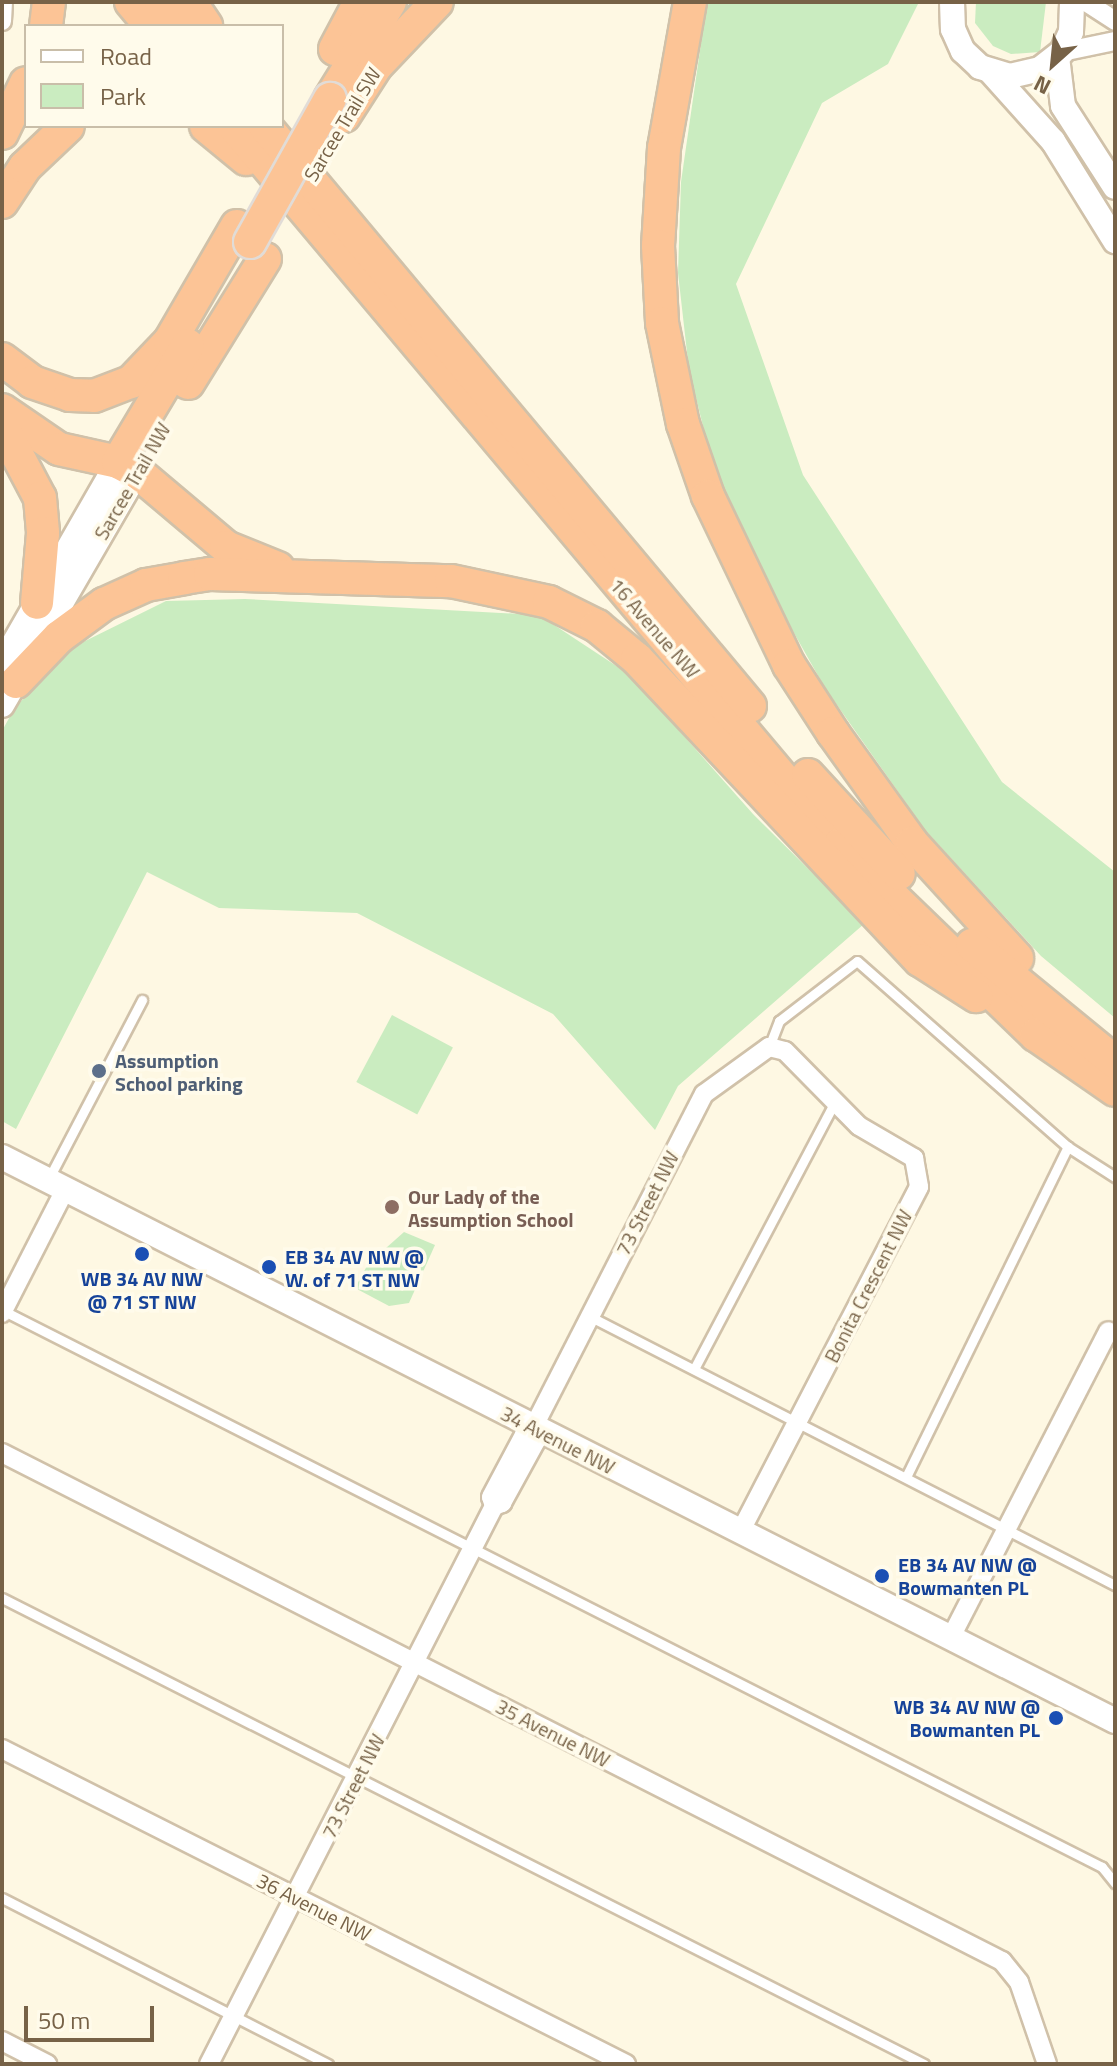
<!DOCTYPE html>
<html>
<head>
<meta charset="utf-8">
<style>
  body { margin:0 }
  #map { position:relative; width:1117px; height:2066px; overflow:hidden; background:#fef8e3; font-family:"Titillium Web",sans-serif }
  div>[style] { position:absolute }
  [style*='--x'] { left:calc(var(--x)*1px); top:calc(var(--y)*1px); width:calc(var(--w)*1px); rotate:calc(var(--a)*1deg) }
  .green>* { inset:0; background:#caecc0; transform-origin:0 0 }
  .roads { filter:drop-shadow(2px 0 #d0c1a9) drop-shadow(-2px 0 #d0c1a9) drop-shadow(0 2px #d0c1a9) drop-shadow(0 -2px #d0c1a9) }
  .lane>* { height:9px; margin:-4.5px; padding:0 4.5px; transform-origin:4.5px; border-radius:4.5px; background:#fff }
  .street>* { height:18px; margin:-9px; padding:0 9px; transform-origin:9px; border-radius:9px; background:#fff }
  .secondary>* { height:24px; margin:-12px; padding:0 12px; transform-origin:12px; border-radius:12px; background:#fff }
  .highway>* { height:32px; margin:-16px; padding:0 16px; transform-origin:16px; border-radius:16px; background:#fcc496 }
  .bridges { filter:drop-shadow(2px 0 #e1dcd7) drop-shadow(-2px 0 #e1dcd7) drop-shadow(0 2px #e1dcd7) drop-shadow(0 -2px #e1dcd7) }
  .highway-bridge>* { height:32px; margin:-16px; padding:0 16px; transform-origin:16px; border-radius:16px; background:#fcc496 }
  .dots>* { width:22px; height:22px; translate:-50% -50%; box-sizing:border-box; border:4px solid #fffbeb; border-radius:50% }
  span { translate:-50% -50%; white-space:nowrap; text-align:center; line-height:1.15; -webkit-text-stroke:7px #fffbeb; paint-order:stroke }
  .street-label { font-size:20px; color:#776247 }
  .service-label { font-size:20px; color:#4e5e75; font-weight:700 }
  .left { translate:0 -50%; text-align:left }
  .education-label { font-size:20px; color:#785e54; font-weight:700 }
  .transit-label { font-size:20px; color:#164399; font-weight:700 }
  .right { translate:-100% -50%; text-align:right }
  .frame { position:absolute; inset:0; border:4px solid #776247; pointer-events:none }
  .legend { position:absolute; left:24px; top:24px; width:260px; height:104px; box-sizing:border-box; background:#fffbeb; border:2px solid #c9bea9; margin:0; padding:10px 14px; list-style:none; font-size:24px; color:#776247 }
  .legend li { display:flex; align-items:center; gap:16px; height:40px }
  .legend b { width:40px; border:2px solid #c9bea9 }
  .north { position:absolute; left:1013px; top:24px; width:80px; height:80px; -webkit-text-stroke:6px #fffbeb; paint-order:stroke; rotate:207deg; font-size:22px; font-weight:700; line-height:32px; text-align:center; color:#776247 }
  .north::after { content:''; display:block; margin:auto; width:28px; height:36px; background:#776247; clip-path:polygon(50% 0,100% 100%,50% 72%,0 100%) }
  .scale { position:absolute; left:24px; top:2006px; width:130px; height:36px; box-sizing:border-box; border:4px solid #776247; border-top:0; padding-left:10px; font-size:24px; line-height:28px; white-space:nowrap; color:#776247; -webkit-text-stroke:6px #fffbeb; paint-order:stroke }
</style>
</head>
<body>
<div id="map">
  <div class="green">
    <div style="clip-path:polygon(707px 2px,919px 2px,888px 64px,822px 103px,736px 284px,803px 475px,1002px 782px,1115px 872px,1115px 1018px,1041px 956px,925px 830px,825px 688px,754px 562px,712px 462px,689px 370px,678px 273px,681px 182px)"></div>
    <div style="clip-path:polygon(976px 2px,1046px 2px,1040px 52px,1011px 54px,993px 46px,975px 23px)"></div>
    <div style="clip-path:polygon(245px 599px,539px 615px,630px 675px,753px 814px,864px 924px,678px 1086px,655px 1130px,553px 1014px,357px 913px,219px 908px,147px 872px,16px 1129px,2px 1121px,2px 731px,14px 709px,67px 650px,166px 601px)"></div>
    <div style="left:392px;top:1015px;width:69px;height:76px;rotate:28deg"></div>
    <div style="clip-path:polygon(404px 1232px,435px 1245px,409px 1303px,389px 1306px,355px 1288px,368px 1264px)"></div>
  </div>
  <div class="roads">
    <div class="lane">
      <div style="--x:769;--y:1047;--w:28;--a:-69"></div>
      <div style="--x:779;--y:1021;--w:98;--a:-37.6"></div>
      <div style="--x:857;--y:961;--w:281;--a:41.4"></div>
      <div style="--x:1068;--y:1147;--w:56;--a:32.6"></div>
      <div style="--x:49;--y:1178;--w:201;--a:-62.4"></div>
      <div style="--x:2;--y:1310;--w:1233;--a:26.86"></div>
      <div style="--x:1102;--y:1867;--w:21;--a:51"></div>
      <div style="--x:589;--y:1316;--w:591;--a:27.09"></div>
      <div style="--x:694;--y:1369;--w:301;--a:-62.2"></div>
      <div style="--x:906;--y:1477;--w:368;--a:-63.9"></div>
      <div style="--x:2;--y:1598;--w:1033;--a:26.81"></div>
      <div style="--x:2;--y:1898;--w:366;--a:27"></div>
    </div>
    <div class="street">
      <div style="--x:1086;--y:2;--w:35;--a:33"></div>
      <div style="--x:2;--y:21;--w:19;--a:-87"></div>
      <div style="--x:1062;--y:52;--w:54;--a:-11.7"></div>
      <div style="--x:2;--y:1313;--w:138;--a:-62.9"></div>
      <div style="--x:2;--y:1453;--w:1122;--a:26.93"></div>
      <div style="--x:1002;--y:1961;--w:27;--a:51"></div>
      <div style="--x:1019;--y:1982;--w:87;--a:71.1"></div>
      <div style="--x:494;--y:1506;--w:9;--a:-108"></div>
      <div style="--x:491;--y:1497;--w:70;--a:-62"></div>
      <div style="--x:524;--y:1435;--w:11;--a:-38"></div>
      <div style="--x:533;--y:1428;--w:375;--a:-62.9"></div>
      <div style="--x:704;--y:1094;--w:80;--a:-35.9"></div>
      <div style="--x:769;--y:1047;--w:16;--a:14"></div>
      <div style="--x:785;--y:1051;--w:105;--a:45.4"></div>
      <div style="--x:859;--y:1126;--w:64;--a:30.2"></div>
      <div style="--x:914;--y:1158;--w:29;--a:80"></div>
      <div style="--x:919;--y:1187;--w:389;--a:117.4"></div>
      <div style="--x:950;--y:1639;--w:346;--a:-62.8"></div>
      <div style="--x:2;--y:1749;--w:699;--a:26.78"></div>
      <div style="--x:2;--y:2041;--w:51;--a:27.1"></div>
      <div style="--x:209;--y:2064;--w:627;--a:-62.94"></div>
      <div style="--x:494;--y:1506;--w:9;--a:-21"></div>
      <div style="--x:502;--y:1503;--w:71;--a:-61.3"></div>
      <div style="--x:536;--y:1441;--w:13;--a:-103"></div>
    </div>
    <div class="secondary">
      <div style="--x:952;--y:2;--w:27;--a:88"></div>
      <div style="--x:953;--y:29;--w:24;--a:66"></div>
      <div style="--x:963;--y:51;--w:23;--a:43"></div>
      <div style="--x:980;--y:67;--w:31;--a:17"></div>
      <div style="--x:1010;--y:76;--w:31;--a:-13"></div>
      <div style="--x:1040;--y:69;--w:28;--a:-38"></div>
      <div style="--x:1062;--y:52;--w:22;--a:-66"></div>
      <div style="--x:1071;--y:32;--w:30;--a:-88"></div>
      <div style="--x:1057;--y:57;--w:49;--a:83"></div>
      <div style="--x:1063;--y:106;--w:96;--a:57.3"></div>
      <div style="--x:991;--y:72;--w:93;--a:48.1"></div>
      <div style="--x:1053;--y:141;--w:118;--a:58.2"></div>
      <div style="--x:2;--y:664;--w:233;--a:-60.1"></div>
      <div style="--x:2;--y:705;--w:269;--a:-59.9"></div>
      <div style="--x:2;--y:1157;--w:1248;--a:26.87"></div>
    </div>
    <div class="highway">
      <div style="--x:131;--y:2;--w:31;--a:50"></div>
      <div style="--x:161;--y:2;--w:31;--a:50"></div>
      <div style="--x:190;--y:2;--w:29;--a:56"></div>
      <div style="--x:690;--y:2;--w:148;--a:100.1"></div>
      <div style="--x:664;--y:148;--w:98;--a:93.5"></div>
      <div style="--x:658;--y:246;--w:77;--a:87"></div>
      <div style="--x:662;--y:323;--w:103;--a:78.3"></div>
      <div style="--x:683;--y:424;--w:76;--a:70.9"></div>
      <div style="--x:708;--y:496;--w:187;--a:64.4"></div>
      <div style="--x:789;--y:665;--w:81;--a:57.1"></div>
      <div style="--x:833;--y:733;--w:135;--a:54.3"></div>
      <div style="--x:912;--y:843;--w:156;--a:47.6"></div>
      <div style="--x:46;--y:26;--w:24;--a:-83"></div>
      <div style="--x:335;--y:49;--w:53;--a:-62"></div>
      <div style="--x:330;--y:99;--w:114;--a:-58.3"></div>
      <div style="--x:344;--y:116;--w:59;--a:-57.4"></div>
      <div style="--x:376;--y:66;--w:88;--a:-46.4"></div>
      <div style="--x:206;--y:126;--w:52;--a:39.5"></div>
      <div style="--x:234;--y:126;--w:940;--a:49.92"></div>
      <div style="--x:839;--y:845;--w:274;--a:44"></div>
      <div style="--x:1036;--y:1035;--w:96;--a:34.8"></div>
      <div style="--x:265;--y:126;--w:756;--a:50.1"></div>
      <div style="--x:2;--y:133;--w:55;--a:-64.4"></div>
      <div style="--x:2;--y:202;--w:42;--a:-56.7"></div>
      <div style="--x:25;--y:167;--w:59;--a:-43.6"></div>
      <div style="--x:2;--y:359;--w:38;--a:37"></div>
      <div style="--x:32;--y:382;--w:40;--a:18.9"></div>
      <div style="--x:70;--y:395;--w:24;--a:2"></div>
      <div style="--x:94;--y:396;--w:40;--a:-21"></div>
      <div style="--x:131;--y:382;--w:57;--a:-46.4"></div>
      <div style="--x:170;--y:341;--w:133;--a:-59.8"></div>
      <div style="--x:188;--y:383;--w:146;--a:-58.2"></div>
      <div style="--x:2;--y:410;--w:69;--a:34.4"></div>
      <div style="--x:59;--y:449;--w:60;--a:12.4"></div>
      <div style="--x:118;--y:462;--w:21;--a:28"></div>
      <div style="--x:137;--y:472;--w:116;--a:40.1"></div>
      <div style="--x:226;--y:547;--w:56;--a:22"></div>
      <div style="--x:2;--y:426;--w:81;--a:62.2"></div>
      <div style="--x:40;--y:498;--w:35;--a:85"></div>
      <div style="--x:43;--y:533;--w:70;--a:94.9"></div>
      <div style="--x:118;--y:462;--w:136;--a:-59.1"></div>
      <div style="--x:16;--y:682;--w:62;--a:-46.3"></div>
      <div style="--x:59;--y:637;--w:56;--a:-36.3"></div>
      <div style="--x:104;--y:604;--w:46;--a:-24.3"></div>
      <div style="--x:146;--y:585;--w:39;--a:-10"></div>
      <div style="--x:184;--y:578;--w:26;--a:-9"></div>
      <div style="--x:210;--y:574;--w:241;--a:1.7"></div>
      <div style="--x:451;--y:581;--w:100;--a:12.1"></div>
      <div style="--x:549;--y:602;--w:54;--a:26.6"></div>
      <div style="--x:597;--y:626;--w:52;--a:39.5"></div>
      <div style="--x:637;--y:659;--w:413;--a:46.8"></div>
      <div style="--x:920;--y:960;--w:67;--a:32.7"></div>
      <div style="--x:808;--y:775;--w:134;--a:47.4"></div>
      <div style="--x:972;--y:945;--w:185;--a:39.3"></div>
    </div>
  </div>
  <div class="bridges">
    <div class="highway-bridge">
      <div style="--x:250;--y:242;--w:164;--a:-60.8"></div>
    </div>
  </div>
  <div class="dots">
    <div style="left:99px;top:1071px;background:#5c6f8a"></div>
    <div style="left:392px;top:1207px;background:#8d6e63"></div>
    <div style="left:142px;top:1254px;background:#1a4fb4"></div>
    <div style="left:269px;top:1267px;background:#1a4fb4"></div>
    <div style="left:882px;top:1576px;background:#1a4fb4"></div>
    <div style="left:1056px;top:1718px;background:#1a4fb4"></div>
  </div>
  <div class="street-label">
    <span style="left:342px;top:124px;rotate:-59deg">Sarcee Trail SW</span>
    <span style="left:132px;top:481px;rotate:-60deg">Sarcee Trail NW</span>
    <span style="left:655px;top:628px;rotate:49deg">16 Avenue NW</span>
    <span style="left:647px;top:1203px;rotate:-63deg">73 Street NW</span>
    <span style="left:868px;top:1286px;rotate:-63deg">Bonita Crescent NW</span>
    <span style="left:558px;top:1440px;rotate:27deg">34 Avenue NW</span>
    <span style="left:553px;top:1733px;rotate:27deg">35 Avenue NW</span>
    <span style="left:353px;top:1786px;rotate:-63deg">73 Street NW</span>
    <span style="left:314px;top:1907px;rotate:27deg">36 Avenue NW</span>
  </div>
  <div class="service-label">
    <span class="left" style="left:115px;top:1072px">Assumption<br>School parking</span>
  </div>
  <div class="education-label">
    <span class="left" style="left:408px;top:1208px">Our Lady of the<br>Assumption School</span>
  </div>
  <div class="transit-label">
    <span class="left" style="left:285px;top:1268px">EB 34 AV NW @<br>W. of 71 ST NW</span>
    <span style="left:142px;top:1290px">WB 34 AV NW<br>@ 71 ST NW</span>
    <span class="left" style="left:898px;top:1576px">EB 34 AV NW @<br>Bowmanten PL</span>
    <span class="right" style="left:1040px;top:1718px">WB 34 AV NW @<br>Bowmanten PL</span>
  </div>
  <div class="frame"></div>
  <ul class="legend">
  <li><b style="height:10px;background:#fff"></b>Road</li>
  <li><b style="height:22px;background:#caecc0"></b>Park</li>
  </ul>
  <div class="north">N</div>
  <div class="scale">50 m</div>
</div>
</body>
</html>
